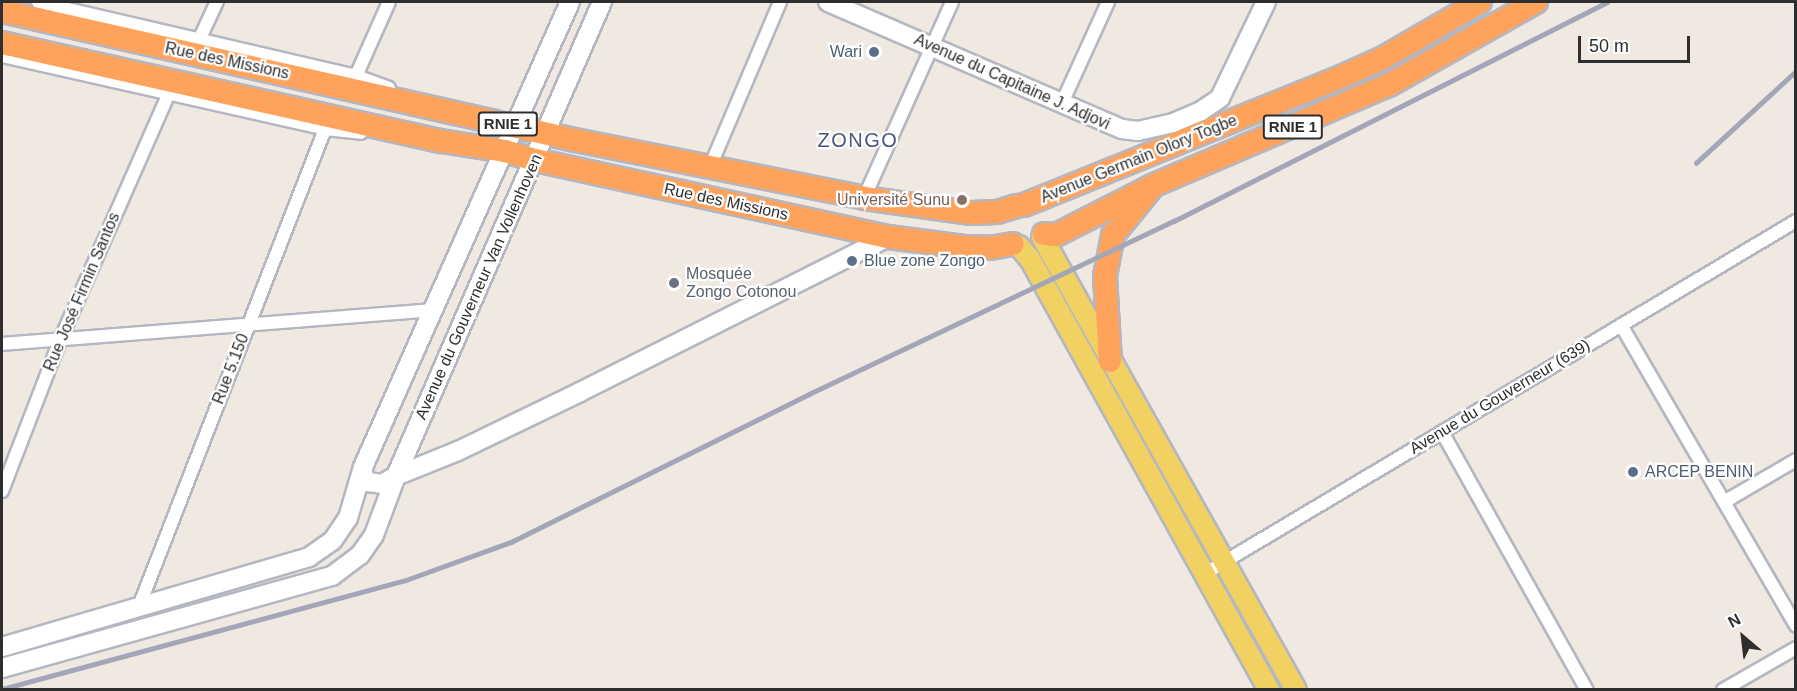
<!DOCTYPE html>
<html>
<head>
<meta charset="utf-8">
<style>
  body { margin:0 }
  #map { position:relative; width:1797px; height:691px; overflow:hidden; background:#efe9e1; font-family:Helvetica,sans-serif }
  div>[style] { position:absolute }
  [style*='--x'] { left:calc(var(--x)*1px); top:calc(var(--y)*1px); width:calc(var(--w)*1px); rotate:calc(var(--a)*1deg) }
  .roads { filter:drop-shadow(2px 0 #b4b7c1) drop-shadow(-2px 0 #b4b7c1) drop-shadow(0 2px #b4b7c1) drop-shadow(0 -2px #b4b7c1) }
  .street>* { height:12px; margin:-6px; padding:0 6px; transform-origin:6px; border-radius:6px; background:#fff }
  .secondary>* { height:18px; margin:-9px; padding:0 9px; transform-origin:9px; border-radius:9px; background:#fff }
  .primary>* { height:20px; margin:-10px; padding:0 10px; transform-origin:10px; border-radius:10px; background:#f2d163 }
  .highway>* { height:22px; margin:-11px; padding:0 11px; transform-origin:11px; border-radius:11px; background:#ffa35c }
  .rail>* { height:4.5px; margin:-2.25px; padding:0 2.25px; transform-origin:2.25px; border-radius:2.25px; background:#a3a6b8 }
  .dots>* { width:16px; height:16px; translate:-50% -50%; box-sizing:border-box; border:3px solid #fff; border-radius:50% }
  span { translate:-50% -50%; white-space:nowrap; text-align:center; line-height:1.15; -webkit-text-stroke:4.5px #fff; paint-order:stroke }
  .shield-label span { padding:2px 4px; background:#fff; border:2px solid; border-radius:4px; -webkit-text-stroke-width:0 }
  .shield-label { font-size:15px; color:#2e2e2e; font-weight:700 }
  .service-label { font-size:16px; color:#4e5e75 }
  .right { translate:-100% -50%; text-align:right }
  .left { translate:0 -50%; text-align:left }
  .street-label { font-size:16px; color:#2e2e2e }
  .education-label { font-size:16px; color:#785e54 }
  .worship-label { font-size:16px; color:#5b616d }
  .quarter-label { font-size:20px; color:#4d5680; letter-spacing:1.5px }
  .frame { position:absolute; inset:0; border:3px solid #2e2e2e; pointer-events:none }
  .north { position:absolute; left:1713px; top:607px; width:60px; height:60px; -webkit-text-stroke:4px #fff; paint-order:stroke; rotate:332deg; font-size:16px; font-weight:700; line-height:24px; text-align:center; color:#2e2e2e }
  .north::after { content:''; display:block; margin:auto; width:21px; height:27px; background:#2e2e2e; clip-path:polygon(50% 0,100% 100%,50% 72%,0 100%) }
  .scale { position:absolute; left:1578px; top:36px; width:112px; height:27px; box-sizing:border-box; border:3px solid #2e2e2e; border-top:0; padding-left:8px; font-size:18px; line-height:21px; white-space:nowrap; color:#2e2e2e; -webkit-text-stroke:4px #fff; paint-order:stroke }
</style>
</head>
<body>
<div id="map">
  <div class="roads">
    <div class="street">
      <div style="--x:38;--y:2;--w:326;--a:13.1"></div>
      <div style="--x:356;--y:76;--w:35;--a:20"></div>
      <div style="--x:200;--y:38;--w:40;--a:-65"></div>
      <div style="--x:2;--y:56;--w:331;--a:12.7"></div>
      <div style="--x:325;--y:129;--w:36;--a:6"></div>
      <div style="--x:356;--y:76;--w:81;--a:-66"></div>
      <div style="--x:1062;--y:103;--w:111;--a:-65.5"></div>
      <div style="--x:710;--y:167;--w:179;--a:-67"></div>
      <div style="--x:864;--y:198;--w:215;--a:-65.8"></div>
      <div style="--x:1621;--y:325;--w:348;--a:59.8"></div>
      <div style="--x:2;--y:344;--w:434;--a:-4.5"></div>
      <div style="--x:1442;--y:432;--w:296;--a:60.7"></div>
      <div style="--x:2;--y:491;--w:164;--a:-68.9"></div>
      <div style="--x:61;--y:338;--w:266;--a:-66.2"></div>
      <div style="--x:1724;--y:502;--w:83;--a:-30.3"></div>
      <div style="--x:1204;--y:574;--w:689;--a:-30.81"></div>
      <div style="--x:138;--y:609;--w:515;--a:-68.71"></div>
      <div style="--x:1723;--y:690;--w:84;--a:-29.9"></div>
    </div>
    <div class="secondary">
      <div style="--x:828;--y:2;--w:320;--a:23.4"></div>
      <div style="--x:1122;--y:129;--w:16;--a:7"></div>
      <div style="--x:1138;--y:131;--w:36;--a:-13"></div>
      <div style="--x:1173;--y:123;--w:30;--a:-23"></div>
      <div style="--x:1201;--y:111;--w:23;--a:-34"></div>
      <div style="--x:1220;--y:98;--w:106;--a:-64.4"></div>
      <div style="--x:363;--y:467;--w:8;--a:90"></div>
      <div style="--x:363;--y:475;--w:9;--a:54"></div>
      <div style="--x:368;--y:482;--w:14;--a:8"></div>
      <div style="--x:382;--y:484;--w:16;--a:-30"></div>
      <div style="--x:396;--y:476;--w:67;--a:-22"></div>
      <div style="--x:458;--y:451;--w:136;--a:-25.8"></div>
      <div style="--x:580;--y:392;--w:345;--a:-26.7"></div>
      <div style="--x:2;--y:647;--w:320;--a:-16.3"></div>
      <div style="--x:309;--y:557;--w:29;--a:-35"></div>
      <div style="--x:333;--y:540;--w:27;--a:-56"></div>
      <div style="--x:348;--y:518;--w:53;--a:-73.6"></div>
      <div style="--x:363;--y:467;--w:509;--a:-66"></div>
      <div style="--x:2;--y:668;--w:343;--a:-15.6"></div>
      <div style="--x:332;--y:576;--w:35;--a:-37"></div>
      <div style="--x:360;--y:555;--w:24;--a:-55"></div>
      <div style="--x:374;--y:535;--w:63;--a:-69.6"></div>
      <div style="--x:396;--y:476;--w:517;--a:-66.51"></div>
    </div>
    <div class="primary">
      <div style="--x:1042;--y:237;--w:519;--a:60.72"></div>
      <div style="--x:1019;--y:246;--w:17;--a:50"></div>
      <div style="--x:1030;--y:259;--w:493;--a:61"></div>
    </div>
    <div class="highway">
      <div style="--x:2;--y:11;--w:587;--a:12.69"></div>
      <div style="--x:575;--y:140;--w:295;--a:11.3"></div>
      <div style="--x:864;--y:198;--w:108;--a:8"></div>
      <div style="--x:971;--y:213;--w:26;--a:-2"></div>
      <div style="--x:997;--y:212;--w:21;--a:-17"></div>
      <div style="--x:2;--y:43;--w:450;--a:12.6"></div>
      <div style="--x:441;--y:141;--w:65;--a:8.9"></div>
      <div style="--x:505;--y:151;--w:31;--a:17"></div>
      <div style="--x:535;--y:160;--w:361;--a:12.3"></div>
      <div style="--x:888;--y:237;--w:79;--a:7.3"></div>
      <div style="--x:966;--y:247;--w:24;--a:2"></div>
      <div style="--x:990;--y:248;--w:23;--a:-10"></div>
      <div style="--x:1024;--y:205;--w:344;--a:-22"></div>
      <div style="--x:1343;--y:76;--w:44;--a:-24.2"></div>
      <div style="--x:1383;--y:58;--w:112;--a:-30"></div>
      <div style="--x:1044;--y:234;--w:12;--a:5"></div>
      <div style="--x:1056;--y:235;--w:110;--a:-27"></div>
      <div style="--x:1154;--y:185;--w:255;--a:-23.1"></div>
      <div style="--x:1389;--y:85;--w:169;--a:-29.5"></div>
      <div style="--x:1110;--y:361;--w:85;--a:-93.4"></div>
      <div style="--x:1105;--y:276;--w:42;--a:-79"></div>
      <div style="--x:1113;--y:235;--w:57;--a:-50.7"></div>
    </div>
  </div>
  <div class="rail">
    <div style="--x:1696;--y:163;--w:136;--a:-42.6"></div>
    <div style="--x:2;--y:689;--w:418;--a:-15.1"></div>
    <div style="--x:406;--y:580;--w:112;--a:-19.9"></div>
    <div style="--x:511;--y:542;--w:333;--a:-26.4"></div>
    <div style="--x:809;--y:394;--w:404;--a:-25.4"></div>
    <div style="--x:1174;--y:221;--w:485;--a:-26.8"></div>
  </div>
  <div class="dots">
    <div style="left:874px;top:52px;background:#5c6f8a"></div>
    <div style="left:962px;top:200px;background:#8d6e63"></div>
    <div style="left:852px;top:261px;background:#5c6f8a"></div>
    <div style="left:674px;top:283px;background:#6b7280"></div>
    <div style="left:1633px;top:472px;background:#5c6f8a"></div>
  </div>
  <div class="shield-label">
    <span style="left:508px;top:124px">RNIE 1</span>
    <span style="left:1293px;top:127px">RNIE 1</span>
  </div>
  <div class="service-label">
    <span class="right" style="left:862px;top:52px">Wari</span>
    <span class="left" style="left:864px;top:261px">Blue zone Zongo</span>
    <span class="left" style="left:1645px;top:472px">ARCEP BENIN</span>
  </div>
  <div class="street-label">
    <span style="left:227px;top:61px;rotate:12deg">Rue des Missions</span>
    <span style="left:1012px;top:82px;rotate:24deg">Avenue du Capitaine J. Adjovi</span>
    <span style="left:1139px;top:159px;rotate:-22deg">Avenue Germain Olory Togbe</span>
    <span style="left:726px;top:202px;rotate:12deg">Rue des Missions</span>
    <span style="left:479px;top:287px;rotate:-66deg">Avenue du Gouverneur Van Vollenhoven</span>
    <span style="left:82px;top:292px;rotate:-67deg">Rue José Firmin Santos</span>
    <span style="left:231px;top:369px;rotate:-69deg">Rue 5.150</span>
    <span style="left:1500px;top:397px;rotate:-31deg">Avenue du Gouverneur (639)</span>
  </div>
  <div class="education-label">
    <span class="right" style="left:950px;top:200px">Université Sunu</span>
  </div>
  <div class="worship-label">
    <span class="left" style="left:686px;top:283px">Mosquée<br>Zongo Cotonou</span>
  </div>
  <div class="quarter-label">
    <span style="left:858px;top:140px">ZONGO</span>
  </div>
  <div class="frame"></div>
  <div class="north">N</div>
  <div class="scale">50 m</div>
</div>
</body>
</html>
